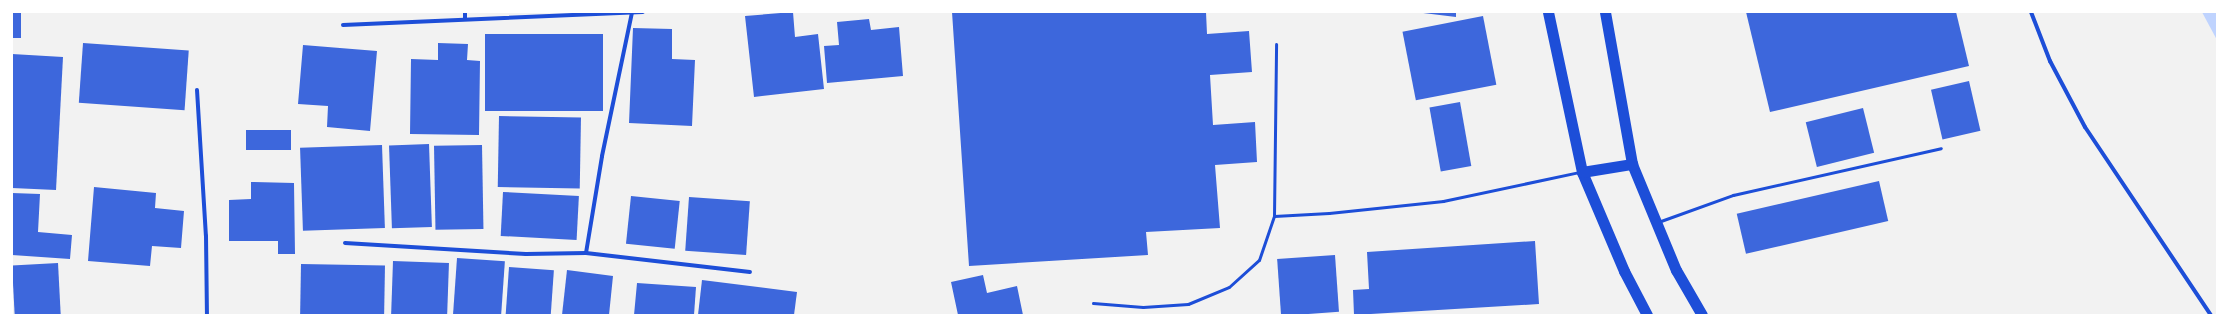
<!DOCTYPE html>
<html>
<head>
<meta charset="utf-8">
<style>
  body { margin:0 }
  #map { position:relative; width:2229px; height:327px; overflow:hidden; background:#f2f2f2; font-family:"Times New Roman",serif }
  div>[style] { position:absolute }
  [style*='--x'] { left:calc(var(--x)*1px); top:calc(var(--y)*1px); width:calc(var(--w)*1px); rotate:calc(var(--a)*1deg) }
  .water>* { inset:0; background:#bfd3fe }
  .building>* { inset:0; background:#3d67dc; transform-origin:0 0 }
  .service>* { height:3px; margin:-1.5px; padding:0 1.5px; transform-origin:1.5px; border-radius:1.5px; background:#1d4ed8 }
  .minor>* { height:4px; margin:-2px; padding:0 2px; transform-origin:2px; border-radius:2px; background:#1d4ed8 }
  .trunk>* { height:11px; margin:-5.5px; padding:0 5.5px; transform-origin:5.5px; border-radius:5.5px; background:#1d4ed8 }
  span { translate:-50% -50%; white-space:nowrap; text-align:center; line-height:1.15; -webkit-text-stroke:4px #fff; paint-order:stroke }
  .frame { position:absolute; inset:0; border:13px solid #fff; pointer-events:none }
</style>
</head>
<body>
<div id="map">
  <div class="water">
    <div style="clip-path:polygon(2202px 12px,2217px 12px,2217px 40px,2203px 14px)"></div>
  </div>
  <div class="building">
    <div style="left:12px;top:12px;width:9px;height:26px"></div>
    <div style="clip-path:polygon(793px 12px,795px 37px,818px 34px,824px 89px,754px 97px,745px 16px)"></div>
    <div style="clip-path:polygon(952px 12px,1206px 12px,1207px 34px,1249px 31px,1252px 72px,1210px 75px,1213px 125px,1255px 122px,1257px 162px,1215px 165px,1220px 228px,1146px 232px,1148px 255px,969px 266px)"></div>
    <div style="clip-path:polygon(1415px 12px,1456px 12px,1456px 17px)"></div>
    <div style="clip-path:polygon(1746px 12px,1956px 12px,1969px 66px,1770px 112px)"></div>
    <div style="left:1483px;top:16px;width:70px;height:82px;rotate:79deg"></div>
    <div style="clip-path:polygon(869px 19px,871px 30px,899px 27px,903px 76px,827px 83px,824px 46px,839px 45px,837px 22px)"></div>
    <div style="clip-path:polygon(633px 28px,672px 29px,672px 59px,695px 60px,692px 126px,629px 123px)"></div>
    <div style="left:485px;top:34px;width:118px;height:77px"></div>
    <div style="left:83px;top:43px;width:106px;height:60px;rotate:4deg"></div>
    <div style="clip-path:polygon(438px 43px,468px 44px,467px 60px,480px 61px,479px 135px,410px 134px,411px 59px,438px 60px)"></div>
    <div style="clip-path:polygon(303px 45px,377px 51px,370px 131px,327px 127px,328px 106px,298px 104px)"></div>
    <div style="clip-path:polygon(12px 54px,63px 57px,56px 190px,12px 188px)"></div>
    <div style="left:1969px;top:81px;width:51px;height:39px;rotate:77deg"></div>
    <div style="left:1460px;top:102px;width:65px;height:31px;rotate:80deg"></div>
    <div style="left:1863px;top:108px;width:46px;height:59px;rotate:76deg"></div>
    <div style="left:499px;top:116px;width:82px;height:71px;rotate:1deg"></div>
    <div style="left:246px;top:130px;width:45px;height:20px"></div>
    <div style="left:429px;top:144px;width:83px;height:40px;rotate:88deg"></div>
    <div style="left:382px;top:145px;width:83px;height:82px;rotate:88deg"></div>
    <div style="left:482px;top:145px;width:84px;height:48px;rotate:89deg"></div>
    <div style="left:1879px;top:181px;width:41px;height:146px;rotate:77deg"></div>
    <div style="clip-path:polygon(251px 182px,294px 183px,295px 254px,278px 254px,278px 241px,229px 241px,229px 200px,251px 199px)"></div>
    <div style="clip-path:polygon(94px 187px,156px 193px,155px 208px,184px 211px,181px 248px,152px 246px,150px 266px,88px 261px)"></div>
    <div style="left:503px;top:192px;width:76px;height:44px;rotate:3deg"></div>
    <div style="clip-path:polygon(12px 193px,40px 194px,38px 232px,72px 235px,70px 259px,12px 255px)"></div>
    <div style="left:631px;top:196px;width:49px;height:48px;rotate:6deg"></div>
    <div style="left:689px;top:197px;width:61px;height:54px;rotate:4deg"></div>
    <div style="clip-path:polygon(1535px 241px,1539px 304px,1354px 315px,1353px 290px,1369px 289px,1367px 252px)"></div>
    <div style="left:1335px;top:255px;width:57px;height:58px;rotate:86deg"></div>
    <div style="left:457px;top:258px;width:48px;height:57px;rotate:4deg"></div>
    <div style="left:393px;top:261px;width:56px;height:54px;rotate:2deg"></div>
    <div style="left:58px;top:263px;width:52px;height:46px;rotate:87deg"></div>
    <div style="left:301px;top:264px;width:84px;height:51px;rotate:1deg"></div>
    <div style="left:509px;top:267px;width:45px;height:48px;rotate:4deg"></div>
    <div style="clip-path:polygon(567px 270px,613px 276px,609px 315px,562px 315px)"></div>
    <div style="clip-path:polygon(983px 275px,987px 293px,1017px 286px,1023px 315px,958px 315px,951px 282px)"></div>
    <div style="clip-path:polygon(702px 280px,797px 292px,794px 315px,698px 315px)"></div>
    <div style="clip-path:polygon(637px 283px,696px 287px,694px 315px,634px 315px)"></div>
  </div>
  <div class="service">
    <div style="--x:1274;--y:216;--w:55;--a:-3.1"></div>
    <div style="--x:1329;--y:213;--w:115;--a:-6"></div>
    <div style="--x:1443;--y:201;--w:140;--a:-12"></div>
    <div style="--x:1658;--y:222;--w:80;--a:-19.8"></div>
    <div style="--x:1733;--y:195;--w:213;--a:-12.7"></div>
    <div style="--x:1093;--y:303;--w:50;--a:4.6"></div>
    <div style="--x:1143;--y:307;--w:45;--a:-3.8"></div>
    <div style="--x:1188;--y:304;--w:44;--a:-22.5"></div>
    <div style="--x:1229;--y:287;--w:40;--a:-42"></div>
    <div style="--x:1259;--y:260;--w:46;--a:-71.2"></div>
    <div style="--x:1274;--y:216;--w:172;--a:-89.3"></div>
  </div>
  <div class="minor">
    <div style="--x:465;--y:12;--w:7;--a:90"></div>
    <div style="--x:2031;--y:12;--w:53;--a:68.8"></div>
    <div style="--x:2050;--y:61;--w:75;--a:62.1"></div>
    <div style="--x:2085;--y:127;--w:226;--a:56.2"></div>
    <div style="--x:343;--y:25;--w:300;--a:-2.5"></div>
    <div style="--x:197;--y:90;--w:146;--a:86.5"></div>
    <div style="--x:206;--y:236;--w:79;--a:89.3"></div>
    <div style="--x:345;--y:243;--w:181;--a:3.5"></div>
    <div style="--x:526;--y:254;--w:60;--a:-1"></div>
    <div style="--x:586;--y:253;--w:98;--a:-80.6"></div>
    <div style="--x:602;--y:156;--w:146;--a:-78.2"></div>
    <div style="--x:586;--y:253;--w:165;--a:6.6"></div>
  </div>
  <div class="trunk">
    <div style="--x:1548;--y:12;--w:164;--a:78"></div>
    <div style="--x:1582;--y:172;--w:108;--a:67"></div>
    <div style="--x:1624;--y:271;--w:50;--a:62.4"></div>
    <div style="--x:1605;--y:12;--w:154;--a:79.9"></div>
    <div style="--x:1632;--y:164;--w:115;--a:67.5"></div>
    <div style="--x:1676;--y:270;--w:52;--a:60"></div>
    <div style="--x:1582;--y:172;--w:51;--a:-9.1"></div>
  </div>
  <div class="frame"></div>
</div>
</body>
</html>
